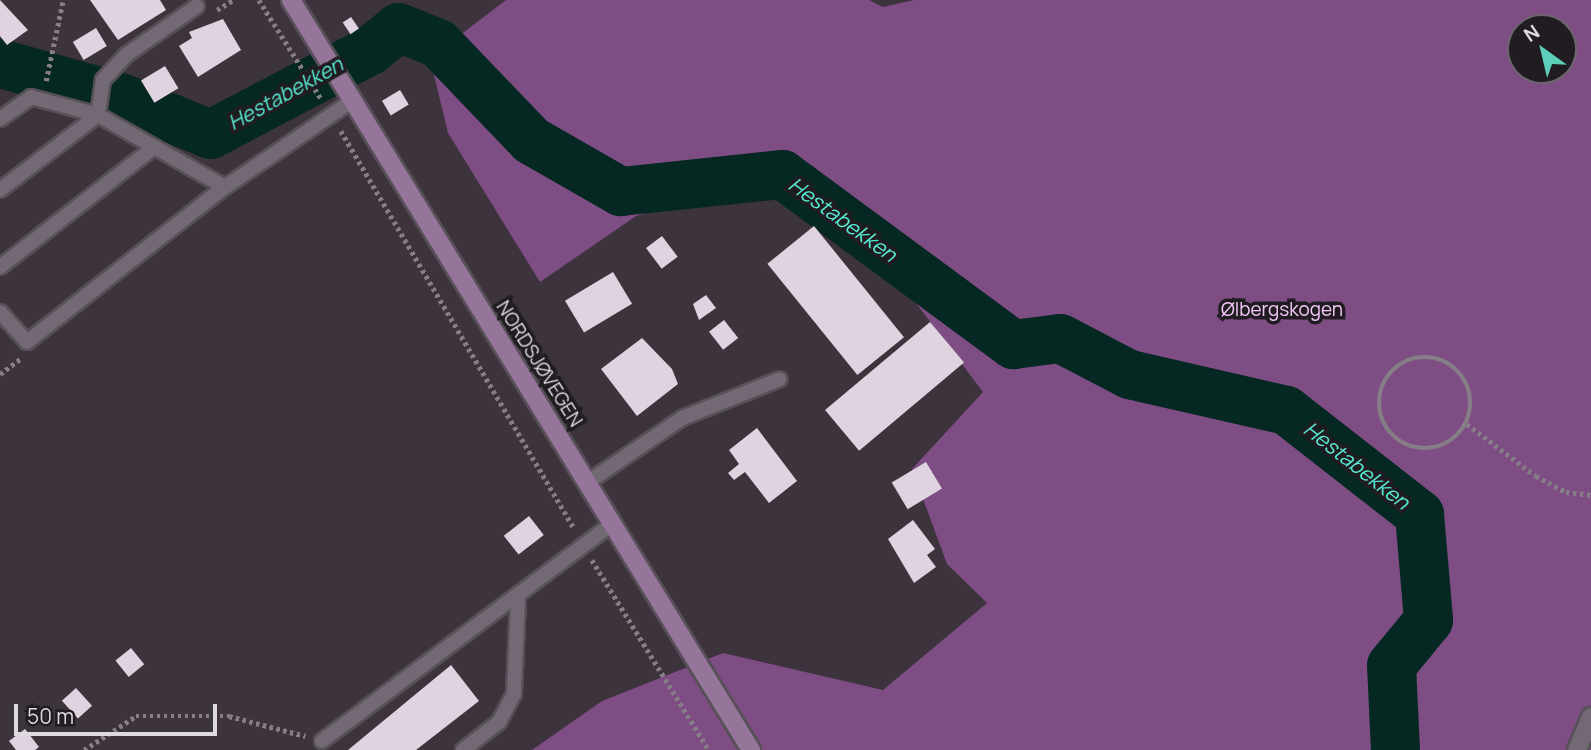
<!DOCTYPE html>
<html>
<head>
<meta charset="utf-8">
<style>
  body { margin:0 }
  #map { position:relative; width:1591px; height:750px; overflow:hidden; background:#3c333d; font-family:Manrope,sans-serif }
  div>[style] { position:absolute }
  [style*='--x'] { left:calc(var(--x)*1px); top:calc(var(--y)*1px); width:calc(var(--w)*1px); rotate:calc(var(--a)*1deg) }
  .forest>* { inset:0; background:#7e4d83 }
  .river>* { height:49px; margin:-24.5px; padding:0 24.5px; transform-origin:24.5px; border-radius:24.5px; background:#052822 }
  .building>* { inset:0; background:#dfd3e0; transform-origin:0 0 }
  .path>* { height:4.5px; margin-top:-2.25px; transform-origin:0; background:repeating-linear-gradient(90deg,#867e87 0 3.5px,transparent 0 7px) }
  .path>.ring { margin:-2.25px; padding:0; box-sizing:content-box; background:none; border:4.5px solid #867e87; border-radius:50% }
  .roads { filter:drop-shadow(2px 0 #575058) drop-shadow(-2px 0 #575058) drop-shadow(0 2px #575058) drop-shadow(0 -2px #575058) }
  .lane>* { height:14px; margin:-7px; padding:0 7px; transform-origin:7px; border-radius:7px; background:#736974 }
  .street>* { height:18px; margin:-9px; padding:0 9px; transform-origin:9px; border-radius:9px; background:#736974 }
  .secondary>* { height:18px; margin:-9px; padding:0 9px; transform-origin:9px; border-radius:9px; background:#96759a }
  span { translate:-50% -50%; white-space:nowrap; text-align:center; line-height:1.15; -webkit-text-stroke:7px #201c21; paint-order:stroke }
  .park-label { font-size:19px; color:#f3c7f7 }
  .street-label { font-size:19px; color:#ded8df }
  .water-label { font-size:21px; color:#55ebd2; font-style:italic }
  .north { position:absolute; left:1507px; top:14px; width:70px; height:70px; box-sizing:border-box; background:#201c21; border:2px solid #6c676d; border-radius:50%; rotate:326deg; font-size:19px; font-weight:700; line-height:28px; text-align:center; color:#ded8df }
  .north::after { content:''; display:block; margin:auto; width:24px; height:32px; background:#5cceba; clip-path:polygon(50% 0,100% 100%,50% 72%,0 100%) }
  .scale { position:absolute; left:14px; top:704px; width:203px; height:32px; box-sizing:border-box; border:4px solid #ded8df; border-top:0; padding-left:9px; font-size:21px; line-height:24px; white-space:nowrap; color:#ded8df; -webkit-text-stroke:5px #201c21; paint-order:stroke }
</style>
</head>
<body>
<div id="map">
  <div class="forest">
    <div style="clip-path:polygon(evenodd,506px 0,869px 0,883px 7px,914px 0,1591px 0,1591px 750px,532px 750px,602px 701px,723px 653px,883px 690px,987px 603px,947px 564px,912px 469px,983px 392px,812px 165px,636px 216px,540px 282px,448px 133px,430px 58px,506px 0,1521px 28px,1563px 28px,1563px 70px,1521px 70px,1521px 28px)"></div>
  </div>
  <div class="river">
    <div style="--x:0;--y:63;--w:125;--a:15.8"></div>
    <div style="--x:120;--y:97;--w:97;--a:22.3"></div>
    <div style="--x:210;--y:134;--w:181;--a:-27.7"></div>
    <div style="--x:370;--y:50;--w:36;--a:-39"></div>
    <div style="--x:398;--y:27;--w:43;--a:21.8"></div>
    <div style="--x:438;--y:43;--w:134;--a:46.2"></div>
    <div style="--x:531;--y:140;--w:103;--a:29.8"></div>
    <div style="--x:620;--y:191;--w:163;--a:-6"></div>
    <div style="--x:782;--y:174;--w:287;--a:36.4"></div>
    <div style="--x:1013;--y:344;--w:47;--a:-7.3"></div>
    <div style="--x:1060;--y:338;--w:78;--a:27.6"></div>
    <div style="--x:1129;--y:374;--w:161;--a:12.9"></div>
    <div style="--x:1286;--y:410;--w:169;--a:38"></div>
    <div style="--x:1419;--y:514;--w:106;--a:85.1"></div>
    <div style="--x:1428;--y:620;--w:58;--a:129.4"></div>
    <div style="--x:1391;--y:665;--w:85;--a:87.3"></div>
  </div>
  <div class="building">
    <div style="clip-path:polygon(0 0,28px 30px,7px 45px,0 36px)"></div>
    <div style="clip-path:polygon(90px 0,160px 0,166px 10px,118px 40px)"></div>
    <div style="left:351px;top:17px;width:14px;height:10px;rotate:56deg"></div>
    <div style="clip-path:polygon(223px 19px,241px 50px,198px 77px,179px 46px,192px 38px,189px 32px)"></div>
    <div style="left:96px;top:28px;width:21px;height:27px;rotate:59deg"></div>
    <div style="left:165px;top:66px;width:26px;height:28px;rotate:59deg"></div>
    <div style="left:400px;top:90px;width:17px;height:21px;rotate:59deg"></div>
    <div style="left:814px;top:226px;width:143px;height:60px;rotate:51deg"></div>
    <div style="left:662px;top:236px;width:26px;height:20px;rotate:53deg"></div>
    <div style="left:613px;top:272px;width:37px;height:56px;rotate:59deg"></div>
    <div style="clip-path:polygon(706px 295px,716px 308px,699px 320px,693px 304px)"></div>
    <div style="left:724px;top:320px;width:23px;height:19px;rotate:52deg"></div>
    <div style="left:930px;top:322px;width:53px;height:137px;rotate:50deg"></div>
    <div style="clip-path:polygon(642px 338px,672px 369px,678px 384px,637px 416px,601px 369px)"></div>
    <div style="clip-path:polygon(757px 428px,797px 481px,769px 503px,745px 472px,734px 480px,728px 473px,739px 464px,729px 450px)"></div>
    <div style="left:926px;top:462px;width:31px;height:40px;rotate:59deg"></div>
    <div style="left:529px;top:516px;width:24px;height:32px;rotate:52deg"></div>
    <div style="clip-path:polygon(913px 520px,935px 549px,927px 555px,936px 567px,914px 583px,888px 539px)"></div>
    <div style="left:131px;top:648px;width:21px;height:20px;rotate:51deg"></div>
    <div style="clip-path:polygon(451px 665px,479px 701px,416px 750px,348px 750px)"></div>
    <div style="left:76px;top:688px;width:24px;height:19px;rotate:48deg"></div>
    <div style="clip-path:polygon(25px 729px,39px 747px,35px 750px,16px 750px,9px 741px)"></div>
  </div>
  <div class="path">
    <div style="--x:259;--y:0;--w:118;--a:57.8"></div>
    <div style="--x:217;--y:10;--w:19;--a:-32"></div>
    <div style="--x:46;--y:81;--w:83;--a:-78.1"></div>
    <div style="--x:341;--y:131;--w:460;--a:59.6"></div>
    <div class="ring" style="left:1379px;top:357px;width:87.5px;height:87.5px"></div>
    <div style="--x:0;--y:374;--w:25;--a:-37"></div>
    <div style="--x:1467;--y:424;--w:86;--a:37"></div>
    <div style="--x:1536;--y:476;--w:34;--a:28"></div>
    <div style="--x:1566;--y:492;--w:25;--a:7"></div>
    <div style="--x:592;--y:560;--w:223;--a:58.4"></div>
    <div style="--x:84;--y:750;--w:62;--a:-33.2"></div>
    <div style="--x:136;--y:716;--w:93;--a:0"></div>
    <div style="--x:229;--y:716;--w:79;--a:14.7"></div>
  </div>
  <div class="roads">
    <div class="lane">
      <div style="--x:0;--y:119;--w:38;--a:-35"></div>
      <div style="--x:31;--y:97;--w:69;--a:15"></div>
      <div style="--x:98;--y:115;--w:146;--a:29.6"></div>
      <div style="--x:0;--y:190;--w:123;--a:-37.4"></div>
      <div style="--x:98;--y:115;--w:35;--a:-82"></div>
      <div style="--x:103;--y:80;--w:34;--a:-47"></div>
      <div style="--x:126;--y:55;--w:86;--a:-34.6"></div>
      <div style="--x:0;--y:267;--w:195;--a:-37.9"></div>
      <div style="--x:0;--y:312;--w:40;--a:48"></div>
      <div style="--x:27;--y:342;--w:251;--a:-38.1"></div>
      <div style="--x:225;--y:187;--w:153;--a:-34.1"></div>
      <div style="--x:588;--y:482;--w:114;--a:-34.2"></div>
      <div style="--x:682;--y:418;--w:105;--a:-21.7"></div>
      <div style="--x:322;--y:741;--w:364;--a:-36.8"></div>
      <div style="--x:463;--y:750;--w:46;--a:-37.9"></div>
      <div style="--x:499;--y:722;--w:32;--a:-62"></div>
      <div style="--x:514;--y:694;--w:96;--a:-87.6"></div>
    </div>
    <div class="street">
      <div style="--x:1577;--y:750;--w:36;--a:-67"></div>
    </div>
    <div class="secondary">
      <div style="--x:291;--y:0;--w:880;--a:58.48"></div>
    </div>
  </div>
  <div class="park-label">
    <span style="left:1282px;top:310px">Ølbergskogen</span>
  </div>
  <div class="street-label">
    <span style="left:539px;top:364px;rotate:58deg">NORDSJØVEGEN</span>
  </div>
  <div class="water-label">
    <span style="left:285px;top:93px;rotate:-29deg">Hestabekken</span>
    <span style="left:843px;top:219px;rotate:36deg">Hestabekken</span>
    <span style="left:1357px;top:465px;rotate:38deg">Hestabekken</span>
  </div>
  <div class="north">N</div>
  <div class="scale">50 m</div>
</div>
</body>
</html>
